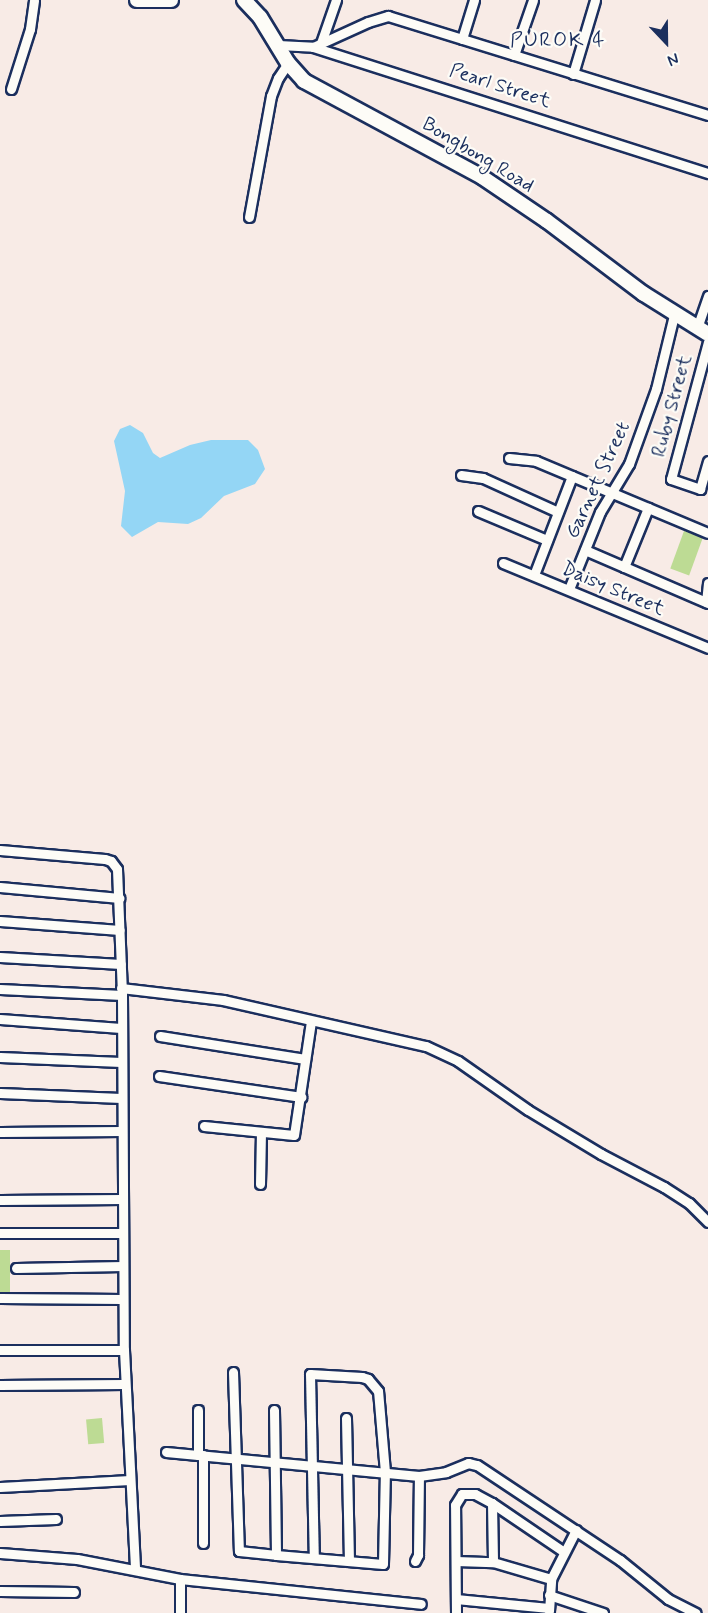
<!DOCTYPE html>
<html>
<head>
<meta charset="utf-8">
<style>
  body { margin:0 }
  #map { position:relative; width:708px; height:1613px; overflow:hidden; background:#f8ebe6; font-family:Mynerve,sans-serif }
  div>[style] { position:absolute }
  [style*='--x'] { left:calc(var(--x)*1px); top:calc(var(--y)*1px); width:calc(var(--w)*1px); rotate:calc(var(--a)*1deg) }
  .green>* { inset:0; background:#bddb94; transform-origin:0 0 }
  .water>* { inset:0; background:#94d6f5 }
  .roads { filter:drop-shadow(2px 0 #1b2f5e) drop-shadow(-2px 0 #1b2f5e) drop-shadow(0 2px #1b2f5e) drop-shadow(0 -2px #1b2f5e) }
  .street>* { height:9px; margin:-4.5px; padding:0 4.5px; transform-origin:4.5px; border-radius:4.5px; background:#fdfcf7 }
  .secondary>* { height:14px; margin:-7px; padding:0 7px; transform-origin:7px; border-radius:7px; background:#fdfcf7 }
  span { translate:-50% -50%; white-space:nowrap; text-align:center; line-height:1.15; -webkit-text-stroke:4.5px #fdfcf7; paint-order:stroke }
  .street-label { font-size:20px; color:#1b2f5e }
  .neighbourhood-label { font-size:21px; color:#1b2f5e; letter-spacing:1.5px }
  .north { position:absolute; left:636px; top:12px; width:60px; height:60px; -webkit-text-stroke:4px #fdfcf7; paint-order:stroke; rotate:158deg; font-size:16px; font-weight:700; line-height:24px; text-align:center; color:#1b2f5e }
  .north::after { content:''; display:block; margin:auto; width:21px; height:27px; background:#1b2f5e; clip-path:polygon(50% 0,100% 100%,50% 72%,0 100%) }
</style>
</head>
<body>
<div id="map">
  <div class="green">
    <div style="left:684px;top:531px;width:20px;height:40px;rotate:20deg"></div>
    <div style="left:0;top:1250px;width:10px;height:44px"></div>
    <div style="left:102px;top:1418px;width:25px;height:16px;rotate:85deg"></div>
  </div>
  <div class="water">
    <div style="clip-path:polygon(130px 425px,143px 433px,153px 453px,160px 458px,190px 445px,211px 440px,248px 440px,258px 450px,265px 469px,255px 484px,224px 496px,201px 518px,188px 524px,158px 522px,132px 537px,121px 526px,125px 491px,114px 441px,120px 429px)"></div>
  </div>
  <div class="roads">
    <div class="street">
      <div style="--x:462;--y:39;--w:41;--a:-72.9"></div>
      <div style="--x:321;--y:43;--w:46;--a:-70.8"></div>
      <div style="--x:278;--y:45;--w:35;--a:3"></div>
      <div style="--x:313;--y:47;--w:415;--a:17.7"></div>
      <div style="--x:313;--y:47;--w:60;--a:-24.4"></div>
      <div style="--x:368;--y:22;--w:21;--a:-17"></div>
      <div style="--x:388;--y:16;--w:335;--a:17.2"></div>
      <div style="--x:514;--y:55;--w:58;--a:-70.9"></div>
      <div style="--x:573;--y:74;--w:77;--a:-73.4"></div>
      <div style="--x:11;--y:89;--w:63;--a:-72.4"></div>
      <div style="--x:30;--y:29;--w:29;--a:-82"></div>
      <div style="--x:249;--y:217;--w:123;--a:-79.7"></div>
      <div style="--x:271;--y:96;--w:19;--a:-69"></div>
      <div style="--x:278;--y:78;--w:18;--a:-56"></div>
      <div style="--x:697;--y:328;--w:34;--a:-71"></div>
      <div style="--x:708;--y:342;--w:142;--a:105.1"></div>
      <div style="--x:671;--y:479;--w:31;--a:19"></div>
      <div style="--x:700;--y:489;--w:29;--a:-74"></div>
      <div style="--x:509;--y:458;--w:27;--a:6"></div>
      <div style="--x:536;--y:461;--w:186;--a:22.7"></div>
      <div style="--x:461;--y:475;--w:22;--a:8"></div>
      <div style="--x:483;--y:478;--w:82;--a:24.4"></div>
      <div style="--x:478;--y:511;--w:75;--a:22.8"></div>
      <div style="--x:585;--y:550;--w:134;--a:23.3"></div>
      <div style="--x:503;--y:563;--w:222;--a:22.5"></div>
      <div style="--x:624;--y:567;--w:64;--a:-67.9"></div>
      <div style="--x:534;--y:575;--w:106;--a:-69"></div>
      <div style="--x:569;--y:589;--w:83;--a:-68.1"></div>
      <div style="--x:600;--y:512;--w:56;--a:-58.9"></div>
      <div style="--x:629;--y:464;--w:80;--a:-70.2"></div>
      <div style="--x:656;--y:389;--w:76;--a:-76.3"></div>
      <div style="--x:706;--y:602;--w:19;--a:-84"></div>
      <div style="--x:0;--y:850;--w:105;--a:4.9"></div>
      <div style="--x:105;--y:859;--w:6;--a:18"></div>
      <div style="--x:111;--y:861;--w:10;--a:53"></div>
      <div style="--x:117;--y:869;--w:126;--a:87.7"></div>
      <div style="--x:122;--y:995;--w:355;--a:89.7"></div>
      <div style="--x:124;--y:1350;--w:220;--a:87.1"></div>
      <div style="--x:0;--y:887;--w:120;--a:5.3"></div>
      <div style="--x:0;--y:921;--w:120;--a:4.3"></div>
      <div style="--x:0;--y:957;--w:121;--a:3.3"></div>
      <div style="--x:121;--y:988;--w:103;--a:6.7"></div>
      <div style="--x:223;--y:1000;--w:208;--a:12.8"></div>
      <div style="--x:426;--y:1046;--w:35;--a:25"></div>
      <div style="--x:458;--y:1061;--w:85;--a:35"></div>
      <div style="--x:528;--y:1110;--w:85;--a:31.1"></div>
      <div style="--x:601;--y:1154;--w:71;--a:27.6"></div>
      <div style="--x:664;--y:1187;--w:30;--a:33"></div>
      <div style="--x:689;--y:1203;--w:27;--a:45"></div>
      <div style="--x:0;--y:989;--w:122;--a:2.8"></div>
      <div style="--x:0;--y:1019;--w:121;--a:4.3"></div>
      <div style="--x:160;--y:1036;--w:147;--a:9"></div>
      <div style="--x:0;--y:1057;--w:121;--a:2.4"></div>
      <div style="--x:159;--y:1076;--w:144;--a:8.4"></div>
      <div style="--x:0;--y:1093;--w:121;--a:2.4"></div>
      <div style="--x:204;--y:1126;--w:90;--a:5.7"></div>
      <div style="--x:294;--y:1135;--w:115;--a:-81.5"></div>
      <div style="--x:0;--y:1132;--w:122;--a:-0.5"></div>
      <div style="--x:260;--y:1184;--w:51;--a:-88.9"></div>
      <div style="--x:0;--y:1200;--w:122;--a:-0.5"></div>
      <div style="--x:0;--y:1233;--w:122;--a:0"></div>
      <div style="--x:16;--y:1268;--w:107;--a:-1.1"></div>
      <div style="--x:0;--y:1298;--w:122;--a:0.5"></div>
      <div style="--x:0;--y:1350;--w:124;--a:0"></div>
      <div style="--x:233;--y:1372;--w:179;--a:88.1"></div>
      <div style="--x:239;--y:1551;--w:37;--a:6"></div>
      <div style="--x:276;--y:1555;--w:107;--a:4.8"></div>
      <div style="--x:383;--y:1564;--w:92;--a:-88.8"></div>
      <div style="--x:385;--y:1472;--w:81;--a:-94.9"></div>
      <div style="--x:378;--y:1391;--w:16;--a:-130"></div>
      <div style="--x:368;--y:1379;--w:6;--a:-162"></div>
      <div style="--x:362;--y:1377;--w:52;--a:-176.7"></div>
      <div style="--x:310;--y:1374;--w:184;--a:88.8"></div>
      <div style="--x:0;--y:1385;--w:124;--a:-0.5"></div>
      <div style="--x:274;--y:1410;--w:145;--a:89.2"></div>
      <div style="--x:346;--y:1418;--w:143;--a:88.8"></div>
      <div style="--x:166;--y:1452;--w:254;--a:5.4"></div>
      <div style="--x:419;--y:1476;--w:27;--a:-8"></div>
      <div style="--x:446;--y:1472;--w:24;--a:-22"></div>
      <div style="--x:468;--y:1463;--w:9;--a:13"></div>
      <div style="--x:477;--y:1465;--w:172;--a:33.6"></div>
      <div style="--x:620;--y:1560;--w:62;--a:39.1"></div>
      <div style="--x:668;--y:1599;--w:31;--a:27"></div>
      <div style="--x:198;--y:1455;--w:45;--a:-90"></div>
      <div style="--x:203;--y:1455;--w:88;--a:90"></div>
      <div style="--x:0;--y:1487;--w:130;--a:-3.1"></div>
      <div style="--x:492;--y:1503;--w:59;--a:89"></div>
      <div style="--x:0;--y:1521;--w:56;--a:-2"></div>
      <div style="--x:0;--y:1553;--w:77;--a:4.5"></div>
      <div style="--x:77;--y:1559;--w:105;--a:11"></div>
      <div style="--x:180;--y:1579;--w:242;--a:5.9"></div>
      <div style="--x:415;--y:1561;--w:7;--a:-63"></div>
      <div style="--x:418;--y:1555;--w:79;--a:-89.3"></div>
      <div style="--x:456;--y:1561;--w:37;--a:2"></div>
      <div style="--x:493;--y:1562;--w:60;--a:16.3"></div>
      <div style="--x:180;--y:1579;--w:34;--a:90"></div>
      <div style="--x:0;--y:1591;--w:74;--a:0.8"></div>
      <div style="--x:549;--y:1595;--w:57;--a:18.4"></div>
      <div style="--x:456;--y:1599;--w:93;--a:5.5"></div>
      <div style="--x:549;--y:1611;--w:32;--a:-86"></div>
      <div style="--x:551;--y:1579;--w:55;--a:-63"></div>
      <div style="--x:456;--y:1613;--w:108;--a:-90.5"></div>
      <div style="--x:455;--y:1505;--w:13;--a:-58"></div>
      <div style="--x:462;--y:1494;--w:13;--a:0"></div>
      <div style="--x:475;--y:1494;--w:19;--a:28"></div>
      <div style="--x:492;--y:1503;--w:87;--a:34.2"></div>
    </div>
    <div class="secondary">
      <div style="--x:137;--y:0;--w:34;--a:0"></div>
      <div style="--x:244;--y:0;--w:23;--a:47"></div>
      <div style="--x:260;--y:17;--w:54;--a:58.7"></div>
      <div style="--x:288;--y:63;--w:24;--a:48"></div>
      <div style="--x:304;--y:81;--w:202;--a:28.3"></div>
      <div style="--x:482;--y:177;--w:78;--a:34.1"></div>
      <div style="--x:547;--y:221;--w:121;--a:37"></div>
      <div style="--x:644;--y:294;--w:75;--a:32"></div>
    </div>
  </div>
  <div class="street-label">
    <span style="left:500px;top:86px;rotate:18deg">Pearl Street</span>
    <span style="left:478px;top:155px;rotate:31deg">Bongbong Road</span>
    <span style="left:672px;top:406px;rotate:-75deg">Ruby Street</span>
    <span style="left:598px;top:480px;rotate:-65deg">Garnet Street</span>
    <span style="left:613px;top:589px;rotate:23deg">Daisy Street</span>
  </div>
  <div class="neighbourhood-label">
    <span style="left:558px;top:40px">PUROK 4</span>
  </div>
  <div class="north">N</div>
</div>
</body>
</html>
